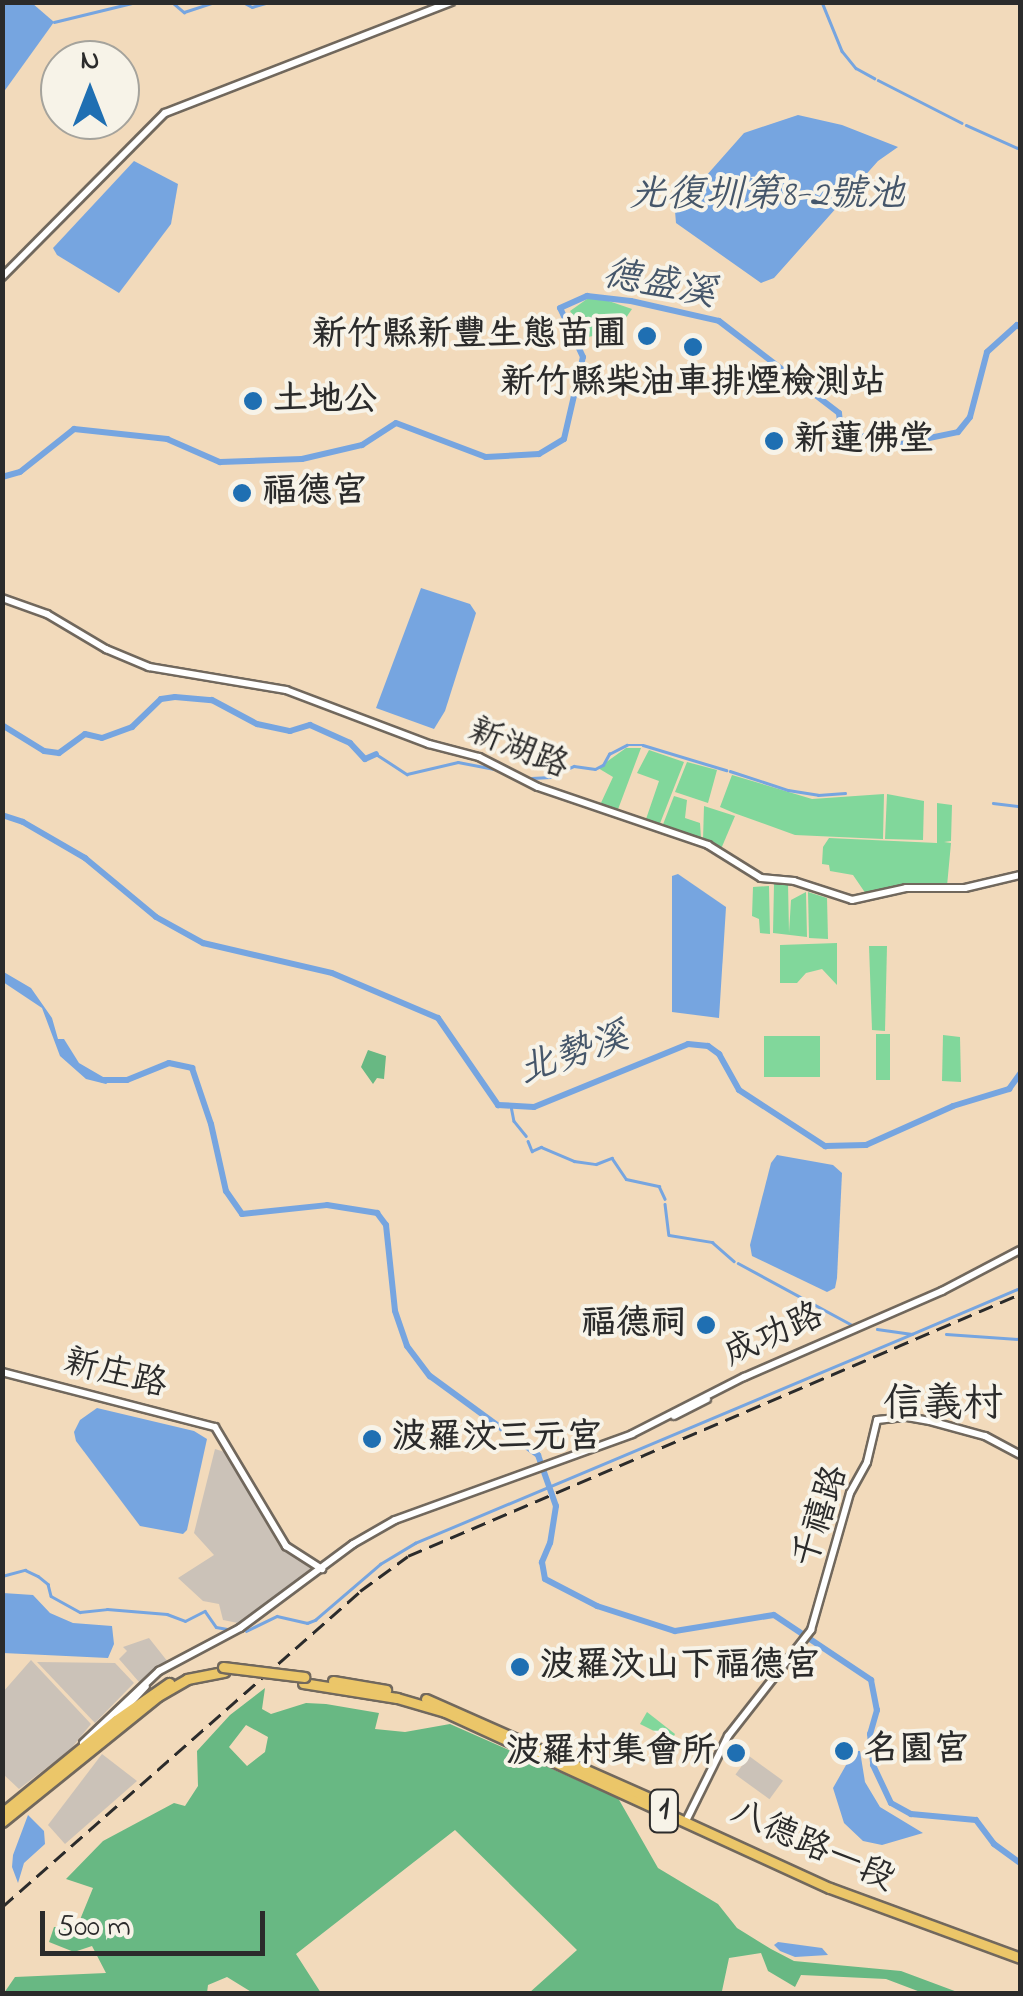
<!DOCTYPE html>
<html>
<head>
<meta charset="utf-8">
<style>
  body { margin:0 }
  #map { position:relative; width:1023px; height:1996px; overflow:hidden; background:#f2dabb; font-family:"Indie Flower","LXGW WenKai TC",sans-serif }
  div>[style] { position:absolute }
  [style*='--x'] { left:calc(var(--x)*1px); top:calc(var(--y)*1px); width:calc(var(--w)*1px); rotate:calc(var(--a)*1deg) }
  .industrial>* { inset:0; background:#cbc2b8; transform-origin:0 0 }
  .green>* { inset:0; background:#81d79b; transform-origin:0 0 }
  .forest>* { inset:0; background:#68b883 }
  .water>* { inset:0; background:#76a5e0 }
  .stream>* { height:2.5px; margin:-1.25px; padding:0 1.25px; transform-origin:1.25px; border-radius:1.25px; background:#76a5e0 }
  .river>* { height:6px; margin:-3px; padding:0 3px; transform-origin:3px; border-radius:3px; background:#76a5e0 }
  .roads { filter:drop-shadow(2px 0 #71685d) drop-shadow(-2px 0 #71685d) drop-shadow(0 2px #71685d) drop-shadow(0 -2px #71685d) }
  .minor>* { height:6px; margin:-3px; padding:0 3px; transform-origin:3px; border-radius:3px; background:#fff }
  .major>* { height:9px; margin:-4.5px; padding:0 4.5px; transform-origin:4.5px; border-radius:4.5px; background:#ebc669 }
  .rail>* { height:2.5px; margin-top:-1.25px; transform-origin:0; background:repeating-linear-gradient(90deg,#2b2b2b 0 15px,transparent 0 23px) }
  .bridges { filter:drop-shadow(2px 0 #71685d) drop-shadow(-2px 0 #71685d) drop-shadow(0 2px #71685d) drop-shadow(0 -2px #71685d) }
  .major-bridge>* { height:9px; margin:-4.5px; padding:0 4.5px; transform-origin:4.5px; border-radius:4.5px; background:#ebc669 }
  .dots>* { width:28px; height:28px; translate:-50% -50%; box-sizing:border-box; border:5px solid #f7f3e8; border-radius:50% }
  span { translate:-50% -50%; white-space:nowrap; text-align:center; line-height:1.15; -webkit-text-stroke:8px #f7f3e8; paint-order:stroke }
  .shield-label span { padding:2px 8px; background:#f7f3e8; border:2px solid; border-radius:8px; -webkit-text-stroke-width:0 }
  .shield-label { font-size:32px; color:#2b2b2b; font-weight:700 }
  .poi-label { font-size:35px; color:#2b2b2b; font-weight:700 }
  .right { translate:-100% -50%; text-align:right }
  .left { translate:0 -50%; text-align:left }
  .street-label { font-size:35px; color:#2b2b2b }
  .water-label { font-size:38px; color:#45566a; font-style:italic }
  .quarter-label { font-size:40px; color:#2b2b2b }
  .frame { position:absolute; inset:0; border:5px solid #2b2b2b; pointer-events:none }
  .north { position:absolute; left:40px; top:40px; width:100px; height:100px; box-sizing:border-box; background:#f7f3e8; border:2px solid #a5a39c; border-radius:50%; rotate:0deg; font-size:28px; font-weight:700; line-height:40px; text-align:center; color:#2b2b2b }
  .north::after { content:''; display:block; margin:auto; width:35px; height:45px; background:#1f6fb2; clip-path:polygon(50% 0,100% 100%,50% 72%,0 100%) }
  .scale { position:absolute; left:40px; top:1911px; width:225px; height:45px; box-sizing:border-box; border:5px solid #2b2b2b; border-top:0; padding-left:12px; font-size:30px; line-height:35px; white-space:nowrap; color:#2b2b2b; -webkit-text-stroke:8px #f7f3e8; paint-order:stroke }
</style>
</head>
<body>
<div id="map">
  <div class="industrial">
    <div style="clip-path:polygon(215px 1449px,225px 1452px,278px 1544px,315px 1569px,238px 1623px,223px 1620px,219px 1604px,203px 1601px,178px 1578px,214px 1555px,194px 1533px)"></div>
    <div style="clip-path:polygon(149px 1638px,168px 1662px,139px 1682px,119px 1659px,127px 1651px,123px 1647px)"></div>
    <div style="clip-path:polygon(31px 1660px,91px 1724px,70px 1750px,19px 1789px,3px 1774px,3px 1692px)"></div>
    <div style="clip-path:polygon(37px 1662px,115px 1663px,134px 1683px,95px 1723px)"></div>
    <div style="clip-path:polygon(102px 1754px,137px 1781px,65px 1844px,48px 1825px)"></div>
    <div style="left:749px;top:1756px;width:42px;height:23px;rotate:36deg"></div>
  </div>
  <div class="green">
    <div style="clip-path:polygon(587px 299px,603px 299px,632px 309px,617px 331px,588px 337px,570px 311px)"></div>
    <div style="clip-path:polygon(626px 748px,641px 748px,617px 812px,600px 805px,613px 777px,598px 768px)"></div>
    <div style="clip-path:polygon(649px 750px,684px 762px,659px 826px,645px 822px,659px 781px,637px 773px)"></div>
    <div style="clip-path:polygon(687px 762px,717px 770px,708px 803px,675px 792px)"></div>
    <div style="clip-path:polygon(732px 775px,812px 799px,884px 794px,883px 839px,795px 835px,734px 813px,720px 807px)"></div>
    <div style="clip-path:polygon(887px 794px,924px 801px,923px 840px,885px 839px)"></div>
    <div style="clip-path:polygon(674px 796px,687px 800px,685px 818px,700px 823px,701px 838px,662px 827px)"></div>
    <div style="clip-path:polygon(937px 803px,952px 805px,951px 841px,944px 842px,951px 843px,947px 886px,902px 886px,866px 894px,853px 875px,830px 871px,829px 865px,822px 864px,823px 847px,829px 838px,937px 843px)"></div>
    <div style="clip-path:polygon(704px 806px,735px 816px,721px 849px,703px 840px)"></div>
    <div style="clip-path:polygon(788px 883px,789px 933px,791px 900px,806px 892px,807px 937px,773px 933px,774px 884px)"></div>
    <div style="clip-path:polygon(769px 886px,770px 934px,760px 933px,759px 919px,752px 916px,753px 887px)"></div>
    <div style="clip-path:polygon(808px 892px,827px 898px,828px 939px,809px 938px)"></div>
    <div style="clip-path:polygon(837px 943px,837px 985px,822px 969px,806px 973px,797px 983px,780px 983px,780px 945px)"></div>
    <div style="clip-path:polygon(869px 946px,887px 946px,885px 1031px,872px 1030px)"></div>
    <div style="left:876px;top:1034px;width:14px;height:46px"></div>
    <div style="clip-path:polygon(943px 1035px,960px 1037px,961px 1082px,942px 1081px)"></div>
    <div style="left:764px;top:1036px;width:56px;height:41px"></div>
    <div style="clip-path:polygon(647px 1712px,675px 1734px,672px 1740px,640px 1724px)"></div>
  </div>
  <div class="forest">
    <div style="clip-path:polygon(368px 1050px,386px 1056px,384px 1079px,377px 1078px,373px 1084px,361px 1067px)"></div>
    <div style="clip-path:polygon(evenodd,265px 1688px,262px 1709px,271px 1714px,306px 1703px,326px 1704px,379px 1713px,375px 1729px,405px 1732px,450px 1724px,618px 1798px,658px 1868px,718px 1904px,737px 1928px,771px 1949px,794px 1961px,901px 1971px,960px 1993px,923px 1993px,886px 1979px,801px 1975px,795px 1987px,768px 1971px,761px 1953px,729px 1958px,722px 1991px,529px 1993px,577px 1950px,455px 1830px,296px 1954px,321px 1993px,253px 1993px,227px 1977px,208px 1985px,207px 1993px,4px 1993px,15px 1977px,106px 1973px,92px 1946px,74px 1952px,49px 1942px,54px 1927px,77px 1927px,93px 1888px,66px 1879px,103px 1841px,174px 1803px,185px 1806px,198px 1786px,197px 1751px,230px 1715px,265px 1688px,246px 1725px,268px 1737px,265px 1752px,247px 1766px,229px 1747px,246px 1725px)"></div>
  </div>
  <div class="water">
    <div style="clip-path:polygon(3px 2px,32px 3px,54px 22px,3px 93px)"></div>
    <div style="clip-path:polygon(798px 115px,842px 125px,898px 147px,878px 161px,774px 278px,761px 283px,676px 223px,675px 211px,744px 133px)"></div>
    <div style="clip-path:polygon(134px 161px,178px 184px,171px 224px,119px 293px,57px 255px,53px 248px)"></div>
    <div style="clip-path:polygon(421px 588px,470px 604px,476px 613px,445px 711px,434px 729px,376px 708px)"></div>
    <div style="clip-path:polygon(678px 874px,726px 907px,719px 1018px,672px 1012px,672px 876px)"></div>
    <div style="clip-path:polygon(2px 971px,31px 988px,52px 1018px,58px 1039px,64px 1039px,79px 1063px,110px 1081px,106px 1084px,86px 1079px,60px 1056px,42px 1008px,3px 982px)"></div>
    <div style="clip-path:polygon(777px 1155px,833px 1165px,842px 1173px,837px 1278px,835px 1288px,827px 1292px,752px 1256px,750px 1245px,771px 1163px)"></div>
    <div style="clip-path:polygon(97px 1408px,194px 1431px,207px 1439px,187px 1530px,183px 1534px,140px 1526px,76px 1441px,74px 1432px,80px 1420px)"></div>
    <div style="clip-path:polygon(3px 1593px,33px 1595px,50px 1613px,73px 1623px,112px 1626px,114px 1644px,108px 1658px,3px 1653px)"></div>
    <div style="clip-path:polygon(854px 1751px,860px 1751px,865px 1782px,880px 1807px,923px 1833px,882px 1845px,863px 1841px,844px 1823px,833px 1788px)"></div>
    <div style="clip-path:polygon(28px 1815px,44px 1831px,45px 1844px,24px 1863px,18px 1883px,12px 1867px,13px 1855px)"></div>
    <div style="clip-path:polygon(778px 1942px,822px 1948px,828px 1955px,795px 1957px,780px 1951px,774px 1945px)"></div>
  </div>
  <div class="stream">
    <div style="--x:172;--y:2;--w:16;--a:40"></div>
    <div style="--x:184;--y:12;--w:33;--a:-18"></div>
    <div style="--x:243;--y:2;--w:10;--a:29"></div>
    <div style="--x:252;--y:7;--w:18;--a:-16"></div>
    <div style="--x:822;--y:2;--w:53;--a:67.8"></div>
    <div style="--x:842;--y:51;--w:22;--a:51"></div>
    <div style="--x:856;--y:68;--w:21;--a:29"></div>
    <div style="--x:54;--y:22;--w:84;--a:-13.7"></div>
    <div style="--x:878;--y:80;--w:94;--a:27.1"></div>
    <div style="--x:966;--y:125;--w:59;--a:24"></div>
    <div style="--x:376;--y:754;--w:37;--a:33"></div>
    <div style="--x:407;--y:774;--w:52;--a:-13.2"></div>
    <div style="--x:458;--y:762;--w:38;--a:11"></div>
    <div style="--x:495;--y:769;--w:25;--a:23"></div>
    <div style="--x:730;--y:771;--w:61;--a:18.1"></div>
    <div style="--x:788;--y:790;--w:30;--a:9"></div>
    <div style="--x:818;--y:795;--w:27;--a:-4"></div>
    <div style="--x:532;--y:778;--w:18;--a:-3"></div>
    <div style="--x:550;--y:777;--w:26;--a:-25"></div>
    <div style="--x:574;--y:766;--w:21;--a:8"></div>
    <div style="--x:595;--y:769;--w:9;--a:-27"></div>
    <div style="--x:603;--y:765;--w:13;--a:-61"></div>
    <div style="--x:609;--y:754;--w:20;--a:-27"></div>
    <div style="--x:627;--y:745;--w:16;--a:0"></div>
    <div style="--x:643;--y:745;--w:87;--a:16.8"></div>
    <div style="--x:993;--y:803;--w:26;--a:7"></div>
    <div style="--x:511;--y:1106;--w:15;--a:79"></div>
    <div style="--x:514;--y:1121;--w:19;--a:51"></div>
    <div style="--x:528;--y:1141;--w:11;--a:68"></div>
    <div style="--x:532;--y:1151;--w:10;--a:-24"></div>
    <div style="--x:541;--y:1147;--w:36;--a:23"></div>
    <div style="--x:574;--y:1161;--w:22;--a:8"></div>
    <div style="--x:596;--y:1164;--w:17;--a:-21"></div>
    <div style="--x:612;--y:1158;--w:25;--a:56"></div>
    <div style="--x:626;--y:1179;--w:34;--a:12"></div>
    <div style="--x:659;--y:1186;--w:14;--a:65"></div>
    <div style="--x:665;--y:1204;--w:31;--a:83"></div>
    <div style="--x:669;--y:1235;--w:44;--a:9.2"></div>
    <div style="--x:712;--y:1242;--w:29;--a:41"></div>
    <div style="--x:738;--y:1263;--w:130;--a:28.5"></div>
    <div style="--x:877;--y:1329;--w:35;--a:8"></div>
    <div style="--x:912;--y:1334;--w:117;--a:-23.1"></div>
    <div style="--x:946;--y:1334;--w:74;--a:3.9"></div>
    <div style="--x:2;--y:1576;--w:24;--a:-15"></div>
    <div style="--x:25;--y:1570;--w:14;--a:25"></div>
    <div style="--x:38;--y:1576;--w:13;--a:39"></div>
    <div style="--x:48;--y:1584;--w:12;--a:76"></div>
    <div style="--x:51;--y:1596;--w:33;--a:29"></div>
    <div style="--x:80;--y:1612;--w:27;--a:-6"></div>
    <div style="--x:107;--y:1609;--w:60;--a:4.8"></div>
    <div style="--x:167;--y:1614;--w:19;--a:21"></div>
    <div style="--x:185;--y:1621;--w:22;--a:-27"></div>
    <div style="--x:205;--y:1611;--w:19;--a:55"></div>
    <div style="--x:216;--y:1627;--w:11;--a:10"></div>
    <div style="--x:246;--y:1631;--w:34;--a:-26"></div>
    <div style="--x:277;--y:1616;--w:31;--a:13"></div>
    <div style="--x:307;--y:1623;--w:9;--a:-21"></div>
    <div style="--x:315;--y:1620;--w:86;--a:-40.7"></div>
    <div style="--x:380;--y:1564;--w:41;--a:-31"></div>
    <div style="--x:415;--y:1543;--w:539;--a:-22.81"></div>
  </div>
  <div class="river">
    <div style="--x:2;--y:477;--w:19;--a:-16"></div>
    <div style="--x:20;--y:472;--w:69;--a:-38.5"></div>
    <div style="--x:74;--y:429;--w:94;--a:6.1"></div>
    <div style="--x:167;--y:439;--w:58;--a:23.5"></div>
    <div style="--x:220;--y:462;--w:82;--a:-2.1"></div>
    <div style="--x:302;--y:459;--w:62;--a:-13.1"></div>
    <div style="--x:362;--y:445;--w:40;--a:-32.9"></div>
    <div style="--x:396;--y:423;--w:96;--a:20.7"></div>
    <div style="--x:486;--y:457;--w:53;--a:-3.2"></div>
    <div style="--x:539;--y:454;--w:29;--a:-31"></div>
    <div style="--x:564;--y:439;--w:84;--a:-77"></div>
    <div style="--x:583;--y:357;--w:54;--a:-115.1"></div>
    <div style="--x:560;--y:308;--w:30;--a:-24"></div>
    <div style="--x:587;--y:296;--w:44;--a:6.5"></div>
    <div style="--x:631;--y:301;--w:90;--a:12.8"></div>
    <div style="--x:719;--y:321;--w:151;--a:37.5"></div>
    <div style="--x:839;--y:413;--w:10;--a:84"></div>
    <div style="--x:840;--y:423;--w:19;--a:36"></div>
    <div style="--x:855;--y:434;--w:42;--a:15"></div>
    <div style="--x:896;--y:445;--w:63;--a:-11.8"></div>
    <div style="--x:958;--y:432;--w:19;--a:-51"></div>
    <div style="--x:970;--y:417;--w:67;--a:-75.3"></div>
    <div style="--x:987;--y:352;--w:40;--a:-42"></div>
    <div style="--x:1017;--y:325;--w:4;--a:34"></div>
    <div style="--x:2;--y:725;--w:49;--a:31.8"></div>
    <div style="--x:44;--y:751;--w:15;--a:8"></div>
    <div style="--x:59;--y:753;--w:32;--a:-36"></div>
    <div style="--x:85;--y:734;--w:17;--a:13"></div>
    <div style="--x:102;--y:738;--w:32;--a:-20"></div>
    <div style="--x:132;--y:727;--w:40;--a:-44"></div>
    <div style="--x:161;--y:699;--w:14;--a:-8"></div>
    <div style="--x:175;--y:697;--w:37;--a:5"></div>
    <div style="--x:212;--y:700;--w:51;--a:28.1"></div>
    <div style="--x:257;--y:724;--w:34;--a:12"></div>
    <div style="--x:290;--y:731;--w:21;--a:-17"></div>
    <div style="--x:310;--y:725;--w:44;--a:24.2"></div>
    <div style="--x:350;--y:743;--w:22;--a:47"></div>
    <div style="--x:365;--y:759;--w:12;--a:-24"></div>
    <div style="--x:2;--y:815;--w:22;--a:18"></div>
    <div style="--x:23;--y:822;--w:72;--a:30.1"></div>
    <div style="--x:85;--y:858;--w:92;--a:39.7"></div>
    <div style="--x:156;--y:917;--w:54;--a:29"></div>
    <div style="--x:203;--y:943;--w:132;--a:13.1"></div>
    <div style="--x:332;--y:973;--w:115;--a:23"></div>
    <div style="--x:438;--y:1018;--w:106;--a:55.4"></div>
    <div style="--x:498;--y:1105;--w:36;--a:3"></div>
    <div style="--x:534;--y:1107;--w:166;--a:-22.2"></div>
    <div style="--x:688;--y:1044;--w:20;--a:6"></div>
    <div style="--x:708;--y:1046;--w:14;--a:36"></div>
    <div style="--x:719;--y:1054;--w:41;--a:60.9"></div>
    <div style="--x:739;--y:1090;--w:103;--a:33.1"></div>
    <div style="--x:825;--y:1146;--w:41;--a:-1.4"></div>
    <div style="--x:866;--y:1145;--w:95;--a:-24.1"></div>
    <div style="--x:953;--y:1106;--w:59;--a:-16.9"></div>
    <div style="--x:1009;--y:1089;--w:19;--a:-54"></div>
    <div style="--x:103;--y:1080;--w:24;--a:0"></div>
    <div style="--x:127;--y:1080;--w:45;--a:-22"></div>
    <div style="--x:169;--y:1063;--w:24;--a:12"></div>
    <div style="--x:192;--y:1068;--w:59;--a:71.3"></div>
    <div style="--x:211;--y:1124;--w:69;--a:77.4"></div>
    <div style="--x:226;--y:1191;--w:28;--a:55"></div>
    <div style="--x:242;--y:1214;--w:85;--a:-6"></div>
    <div style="--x:327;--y:1205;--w:51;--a:9.1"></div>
    <div style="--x:377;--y:1213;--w:15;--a:53"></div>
    <div style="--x:386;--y:1225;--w:86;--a:84"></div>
    <div style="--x:395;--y:1311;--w:37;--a:71"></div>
    <div style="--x:407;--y:1346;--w:38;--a:53"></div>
    <div style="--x:430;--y:1376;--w:134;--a:36.2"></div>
    <div style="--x:538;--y:1455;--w:54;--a:70.6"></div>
    <div style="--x:556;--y:1506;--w:37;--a:99"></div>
    <div style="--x:550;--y:1543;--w:21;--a:113"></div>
    <div style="--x:542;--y:1562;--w:17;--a:80"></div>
    <div style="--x:545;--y:1579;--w:59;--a:27.4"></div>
    <div style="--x:597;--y:1606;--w:82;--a:17.8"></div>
    <div style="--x:675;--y:1631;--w:100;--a:-9.2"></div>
    <div style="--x:774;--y:1615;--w:117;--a:33.8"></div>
    <div style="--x:871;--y:1680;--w:31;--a:79"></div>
    <div style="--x:877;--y:1710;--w:25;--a:106"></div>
    <div style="--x:870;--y:1734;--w:31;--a:84"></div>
    <div style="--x:873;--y:1765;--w:42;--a:64.7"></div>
    <div style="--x:891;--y:1803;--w:23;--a:29"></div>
    <div style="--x:911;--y:1814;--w:65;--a:5.3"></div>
    <div style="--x:976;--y:1820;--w:30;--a:53"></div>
    <div style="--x:994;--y:1844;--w:32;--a:36"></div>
  </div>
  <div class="roads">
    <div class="minor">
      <div style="--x:2;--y:277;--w:231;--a:-45.2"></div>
      <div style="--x:165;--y:113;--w:307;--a:-21.2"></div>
      <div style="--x:2;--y:598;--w:48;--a:19.6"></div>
      <div style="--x:47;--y:614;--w:69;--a:30.7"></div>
      <div style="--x:106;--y:649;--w:47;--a:22.7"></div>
      <div style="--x:149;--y:667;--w:139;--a:9.5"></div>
      <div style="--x:286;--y:690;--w:153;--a:20.7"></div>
      <div style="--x:429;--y:744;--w:52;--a:14.6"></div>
      <div style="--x:479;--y:757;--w:66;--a:27"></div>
      <div style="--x:538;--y:787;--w:180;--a:18.8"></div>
      <div style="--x:708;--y:845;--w:62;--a:31.9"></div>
      <div style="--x:761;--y:878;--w:33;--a:5"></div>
      <div style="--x:794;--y:881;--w:61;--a:18.1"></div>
      <div style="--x:852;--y:900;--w:55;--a:-12.5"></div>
      <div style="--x:906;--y:888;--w:59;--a:0"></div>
      <div style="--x:965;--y:888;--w:57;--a:-13.3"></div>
      <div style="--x:2;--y:1372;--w:220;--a:14.5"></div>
      <div style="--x:215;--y:1427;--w:139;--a:59.2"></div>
      <div style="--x:286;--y:1546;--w:43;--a:32.6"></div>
      <div style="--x:674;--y:1416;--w:37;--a:-27"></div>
      <div style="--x:117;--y:1717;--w:42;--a:-46.9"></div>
      <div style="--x:83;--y:1743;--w:105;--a:-43.5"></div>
      <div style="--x:159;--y:1671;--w:92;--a:-28"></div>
      <div style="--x:240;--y:1628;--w:141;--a:-36.6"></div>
      <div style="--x:353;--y:1544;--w:48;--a:-29.7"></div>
      <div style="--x:395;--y:1520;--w:252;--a:-19.9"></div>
      <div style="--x:632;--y:1434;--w:126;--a:-27"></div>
      <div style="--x:744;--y:1377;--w:216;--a:-23.5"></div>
      <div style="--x:942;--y:1291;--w:88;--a:-27.7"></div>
      <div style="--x:686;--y:1821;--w:95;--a:-63.7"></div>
      <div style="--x:728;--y:1736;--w:135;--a:-51.9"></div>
      <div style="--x:811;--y:1630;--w:142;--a:-74.1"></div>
      <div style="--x:850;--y:1493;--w:35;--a:-61"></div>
      <div style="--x:867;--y:1462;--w:43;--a:-76.6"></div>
      <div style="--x:877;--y:1420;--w:30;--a:-6"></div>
      <div style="--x:907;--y:1417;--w:23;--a:10"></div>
      <div style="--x:930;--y:1421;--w:57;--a:15.3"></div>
      <div style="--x:985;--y:1436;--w:40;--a:28"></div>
    </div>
    <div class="major">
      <div style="--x:333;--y:1681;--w:54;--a:9.6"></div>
      <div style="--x:303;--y:1683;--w:95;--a:9.1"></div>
      <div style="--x:397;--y:1698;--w:50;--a:16.3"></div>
      <div style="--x:445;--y:1712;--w:423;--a:24.6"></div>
      <div style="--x:830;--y:1888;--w:202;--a:20.2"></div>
      <div style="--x:426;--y:1699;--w:249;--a:23.9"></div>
      <div style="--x:2;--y:1813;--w:147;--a:-39.2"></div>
      <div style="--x:116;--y:1720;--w:65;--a:-34.9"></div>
      <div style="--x:2;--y:1822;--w:201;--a:-38.9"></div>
      <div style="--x:158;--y:1696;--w:34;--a:-30"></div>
      <div style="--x:187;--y:1679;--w:38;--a:-11"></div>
    </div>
  </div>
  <div class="rail">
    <div style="--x:2;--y:1907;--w:478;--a:-41.4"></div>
    <div style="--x:360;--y:1591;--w:59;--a:-36.1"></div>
    <div style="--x:408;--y:1556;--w:666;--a:-23.18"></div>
  </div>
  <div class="bridges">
    <div class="major-bridge">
      <div style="--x:223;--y:1667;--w:82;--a:7"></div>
    </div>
  </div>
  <div class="dots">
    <div style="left:647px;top:336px;background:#1f6fb2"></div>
    <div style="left:693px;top:347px;background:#1f6fb2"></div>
    <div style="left:253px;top:401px;background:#1f6fb2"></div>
    <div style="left:774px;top:441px;background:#1f6fb2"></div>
    <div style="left:242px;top:493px;background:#1f6fb2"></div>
    <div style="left:706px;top:1325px;background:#1f6fb2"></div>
    <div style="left:372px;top:1439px;background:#1f6fb2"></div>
    <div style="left:520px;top:1667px;background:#1f6fb2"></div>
    <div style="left:844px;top:1751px;background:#1f6fb2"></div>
    <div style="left:736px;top:1753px;background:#1f6fb2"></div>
  </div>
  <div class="shield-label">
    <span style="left:664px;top:1811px">1</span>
  </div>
  <div class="poi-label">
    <span class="right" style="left:627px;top:336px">新竹縣新豐生態苗圃</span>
    <span style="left:693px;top:384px">新竹縣柴油車排煙檢測站</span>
    <span class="left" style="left:273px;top:401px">土地公</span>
    <span class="left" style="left:794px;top:441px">新蓮佛堂</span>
    <span class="left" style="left:262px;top:493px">福德宮</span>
    <span class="right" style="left:686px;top:1325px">福德祠</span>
    <span class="left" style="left:392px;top:1439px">波羅汶三元宮</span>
    <span class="left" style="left:540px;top:1667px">波羅汶山下福德宮</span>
    <span class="left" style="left:864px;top:1751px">名園宮</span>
    <span class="right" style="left:716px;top:1753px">波羅村集會所</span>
  </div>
  <div class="street-label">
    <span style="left:518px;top:750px;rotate:22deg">新湖路</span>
    <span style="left:774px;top:1336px;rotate:-24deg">成功路</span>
    <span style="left:115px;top:1375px;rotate:14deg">新庄路</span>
    <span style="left:822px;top:1517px;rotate:-72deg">千禧路</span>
    <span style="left:812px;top:1847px;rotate:24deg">八德路一段</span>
  </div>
  <div class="water-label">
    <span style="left:767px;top:197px">光復圳第8-2號池</span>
    <span style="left:659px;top:286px;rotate:11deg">德盛溪</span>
    <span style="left:574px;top:1056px;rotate:-19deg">北勢溪</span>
  </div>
  <div class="quarter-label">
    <span style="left:943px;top:1406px">信義村</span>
  </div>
  <div class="frame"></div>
  <div class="north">N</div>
  <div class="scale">500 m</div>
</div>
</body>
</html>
